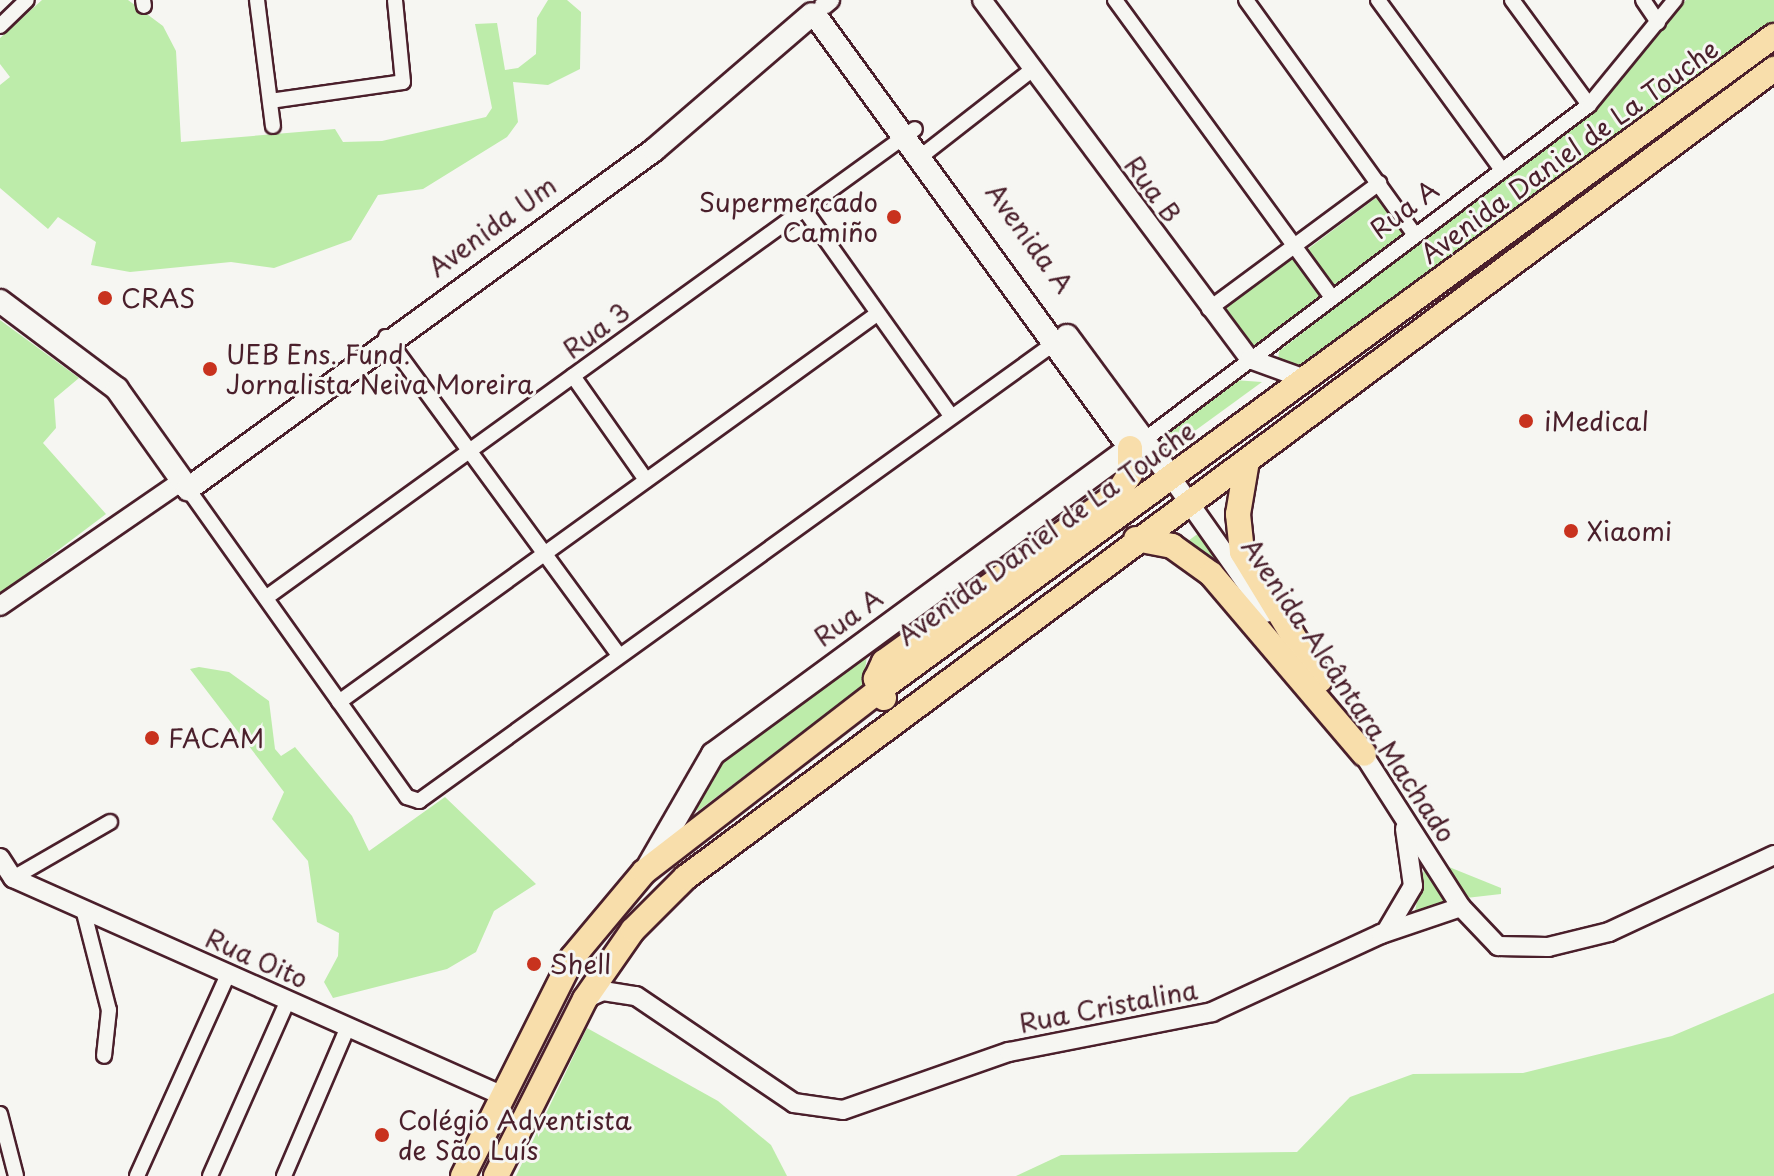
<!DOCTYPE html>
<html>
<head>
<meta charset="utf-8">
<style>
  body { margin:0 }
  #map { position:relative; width:1774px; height:1176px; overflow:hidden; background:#f6f6f2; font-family:"Playpen Sans",sans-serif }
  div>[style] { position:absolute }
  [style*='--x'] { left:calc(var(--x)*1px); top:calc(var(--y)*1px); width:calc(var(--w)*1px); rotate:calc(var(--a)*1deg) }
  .green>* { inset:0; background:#bdecaa; transform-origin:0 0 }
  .roads { filter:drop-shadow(2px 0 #4a1f2b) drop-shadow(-2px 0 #4a1f2b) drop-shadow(0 2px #4a1f2b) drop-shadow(0 -2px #4a1f2b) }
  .minor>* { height:14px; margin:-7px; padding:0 7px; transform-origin:7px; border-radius:7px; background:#f6f6f2 }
  .tertiary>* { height:18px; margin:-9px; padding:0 9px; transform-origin:9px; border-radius:9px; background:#f6f6f2 }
  .secondary>* { height:22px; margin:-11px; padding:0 11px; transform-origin:11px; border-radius:11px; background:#f6f6f2 }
  .primary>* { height:24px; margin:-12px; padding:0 12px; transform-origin:12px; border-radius:12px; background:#f8deab }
  .dots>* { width:22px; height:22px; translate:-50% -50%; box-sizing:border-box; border:4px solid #f6f6f2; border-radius:50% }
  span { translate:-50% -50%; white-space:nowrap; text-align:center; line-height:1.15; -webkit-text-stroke:6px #f6f6f2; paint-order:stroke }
  .street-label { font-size:26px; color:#4a1f2b }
  .poi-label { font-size:26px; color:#4a1f2b }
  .right { translate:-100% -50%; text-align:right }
  .left { translate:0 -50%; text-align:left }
</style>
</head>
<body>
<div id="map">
  <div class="green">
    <div style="clip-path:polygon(42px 0,128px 0,163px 26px,176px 51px,181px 142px,335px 129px,343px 142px,382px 141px,486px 117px,492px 108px,475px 24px,497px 23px,505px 70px,518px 68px,536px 54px,537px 18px,548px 0,567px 0,581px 12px,580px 69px,548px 85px,513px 82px,518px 122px,507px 137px,423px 189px,378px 195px,351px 240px,274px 268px,231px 262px,130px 272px,91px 265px,96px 242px,58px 217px,48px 229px,0 188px,0 85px,10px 77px,0 64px,0 38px)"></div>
    <div style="clip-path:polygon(1686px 0,1774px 0,1774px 23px,1299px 366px,1278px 361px,1279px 351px,1598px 107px)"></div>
    <div style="left:1377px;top:197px;width:49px;height:91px;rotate:53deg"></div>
    <div style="left:1292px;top:258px;width:48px;height:90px;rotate:53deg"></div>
    <div style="clip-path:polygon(0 320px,79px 378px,54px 399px,56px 428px,43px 443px,106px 514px,0 594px)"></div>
    <div style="clip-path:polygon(1234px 380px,1262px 382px,1170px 449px,1160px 434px)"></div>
    <div style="clip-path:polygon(1203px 530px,1218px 555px,1211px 559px,1188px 541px)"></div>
    <div style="clip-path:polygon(867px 655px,863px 686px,698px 811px,691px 805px,719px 760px)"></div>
    <div style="clip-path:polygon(199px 667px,229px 672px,269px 701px,275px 749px,281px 756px,295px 747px,352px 816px,369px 851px,445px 797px,536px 884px,494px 911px,476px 952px,447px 969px,333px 998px,324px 982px,338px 956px,339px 933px,317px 922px,308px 861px,272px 819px,284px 792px,190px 669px)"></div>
    <div style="clip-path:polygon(1425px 864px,1449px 903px,1417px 914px,1415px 911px)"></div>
    <div style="clip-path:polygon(1449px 867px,1501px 888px,1501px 894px,1466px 898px)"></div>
    <div style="clip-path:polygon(1774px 993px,1774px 1176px,1016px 1176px,1061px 1155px,1297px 1152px,1350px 1097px,1413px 1074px,1523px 1073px,1672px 1036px)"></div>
    <div style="clip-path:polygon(587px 1028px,718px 1101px,771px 1145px,787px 1176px,516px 1176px)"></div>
  </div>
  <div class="roads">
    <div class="minor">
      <div style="--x:143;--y:0;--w:6;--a:81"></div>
      <div style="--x:257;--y:0;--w:127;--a:82.8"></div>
      <div style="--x:1115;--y:0;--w:369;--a:53.9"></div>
      <div style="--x:1246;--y:0;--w:289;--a:54.3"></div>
      <div style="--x:1378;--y:0;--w:210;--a:53.9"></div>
      <div style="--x:1512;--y:0;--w:130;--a:53.7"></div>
      <div style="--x:1643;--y:0;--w:27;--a:56"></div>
      <div style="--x:0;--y:26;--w:37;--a:-44"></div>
      <div style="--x:270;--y:101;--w:134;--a:-8.1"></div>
      <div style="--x:403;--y:82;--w:82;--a:-95.6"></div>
      <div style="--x:919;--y:158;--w:145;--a:-38"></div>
      <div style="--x:804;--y:209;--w:254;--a:54.6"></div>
      <div style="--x:1209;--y:309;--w:212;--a:-36.5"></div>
      <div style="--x:386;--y:337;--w:394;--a:53.8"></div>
      <div style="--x:573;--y:376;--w:127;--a:54.9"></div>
      <div style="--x:1144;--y:440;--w:557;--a:-36.97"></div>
      <div style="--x:1589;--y:105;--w:136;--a:-50.7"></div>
      <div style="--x:188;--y:489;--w:378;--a:54.6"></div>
      <div style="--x:407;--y:797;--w:13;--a:18"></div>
      <div style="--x:419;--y:801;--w:789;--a:-35.77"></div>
      <div style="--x:267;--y:597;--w:799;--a:-35.84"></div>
      <div style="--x:339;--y:702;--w:663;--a:-35.8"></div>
      <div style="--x:13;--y:878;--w:112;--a:-30"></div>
      <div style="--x:83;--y:909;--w:104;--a:75.6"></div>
      <div style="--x:109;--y:1010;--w:46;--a:96.2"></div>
      <div style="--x:0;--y:1114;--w:64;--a:75.5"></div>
      <div style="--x:137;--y:1176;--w:222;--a:-65.7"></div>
      <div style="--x:210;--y:1176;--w:193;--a:-66.1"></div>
      <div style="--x:284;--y:1176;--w:162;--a:-66.8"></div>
    </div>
    <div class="tertiary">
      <div style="--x:982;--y:0;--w:448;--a:53.3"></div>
      <div style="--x:1250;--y:359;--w:59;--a:20"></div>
      <div style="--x:824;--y:5;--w:8;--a:-40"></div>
      <div style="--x:1171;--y:477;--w:166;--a:54.8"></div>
      <div style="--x:0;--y:606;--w:222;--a:-34.5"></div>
      <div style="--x:1358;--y:746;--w:191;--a:57.4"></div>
      <div style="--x:1461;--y:907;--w:54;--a:46.5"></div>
      <div style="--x:1498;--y:946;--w:50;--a:1.1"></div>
      <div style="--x:1548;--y:947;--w:63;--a:-13.8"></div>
      <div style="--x:1609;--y:932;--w:182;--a:-25"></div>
      <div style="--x:0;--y:858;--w:24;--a:57"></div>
      <div style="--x:13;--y:878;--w:534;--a:23.97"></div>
      <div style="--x:1387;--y:930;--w:51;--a:-59.4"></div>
      <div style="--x:1413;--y:886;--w:58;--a:-98"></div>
      <div style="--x:585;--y:999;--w:20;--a:-24"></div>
      <div style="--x:603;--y:991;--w:33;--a:9"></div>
      <div style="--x:636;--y:996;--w:191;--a:34.1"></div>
      <div style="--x:794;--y:1103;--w:49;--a:8.1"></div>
      <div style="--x:843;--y:1110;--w:176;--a:-19.3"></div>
      <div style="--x:1009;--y:1052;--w:207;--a:-11.1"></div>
      <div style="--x:1212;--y:1012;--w:186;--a:-24.8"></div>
      <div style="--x:1381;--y:934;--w:84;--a:-18.6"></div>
    </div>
    <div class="secondary">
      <div style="--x:0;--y:301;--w:146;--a:36.9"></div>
      <div style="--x:117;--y:389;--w:123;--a:54.6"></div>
      <div style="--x:188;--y:489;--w:576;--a:-36.03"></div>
      <div style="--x:654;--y:150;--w:208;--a:-40.7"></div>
      <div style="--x:1067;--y:336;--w:175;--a:53.6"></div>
      <div style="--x:649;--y:865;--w:128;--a:-60"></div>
      <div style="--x:713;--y:754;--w:517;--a:-36.27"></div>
      <div style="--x:1130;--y:448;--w:535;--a:-126.04"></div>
    </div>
    <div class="primary">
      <div style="--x:1247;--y:461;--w:54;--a:99.6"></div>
      <div style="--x:1238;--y:514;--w:38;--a:84"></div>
      <div style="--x:1242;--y:552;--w:150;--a:58.6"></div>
      <div style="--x:1136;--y:539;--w:37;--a:11"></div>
      <div style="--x:1172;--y:546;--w:48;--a:35.7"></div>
      <div style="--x:1211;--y:574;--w:236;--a:49.6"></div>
      <div style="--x:884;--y:698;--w:21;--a:-113"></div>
      <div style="--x:876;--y:679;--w:19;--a:-65"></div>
      <div style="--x:884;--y:662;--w:287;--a:-35.8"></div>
      <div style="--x:1117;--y:494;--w:24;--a:-57"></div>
      <div style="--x:1130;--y:474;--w:26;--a:-90"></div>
      <div style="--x:463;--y:1176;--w:244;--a:-63.4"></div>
      <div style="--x:572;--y:958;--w:112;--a:-50.1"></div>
      <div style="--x:644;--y:872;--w:296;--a:-37.7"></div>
      <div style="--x:878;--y:691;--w:1110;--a:-36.17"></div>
      <div style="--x:496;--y:1176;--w:198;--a:-63.3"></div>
      <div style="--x:585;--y:999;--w:84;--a:-55.2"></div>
      <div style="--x:633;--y:930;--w:74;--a:-45"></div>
      <div style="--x:685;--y:878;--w:1357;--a:-36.61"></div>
    </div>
  </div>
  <div class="dots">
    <div style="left:894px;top:217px;background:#c8321e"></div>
    <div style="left:105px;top:298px;background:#c8321e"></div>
    <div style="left:210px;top:369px;background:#c8321e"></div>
    <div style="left:1526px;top:421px;background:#c8321e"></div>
    <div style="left:1571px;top:531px;background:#c8321e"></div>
    <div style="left:152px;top:738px;background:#c8321e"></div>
    <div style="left:534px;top:964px;background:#c8321e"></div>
    <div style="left:382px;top:1135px;background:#c8321e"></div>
  </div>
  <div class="street-label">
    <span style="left:1569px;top:151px;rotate:-36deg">Avenida Daniel de La Touche</span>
    <span style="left:1153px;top:189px;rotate:54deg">Rua B</span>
    <span style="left:1404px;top:209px;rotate:-37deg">Rua A</span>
    <span style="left:492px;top:226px;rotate:-36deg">Avenida Um</span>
    <span style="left:1030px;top:238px;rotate:54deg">Avenida A</span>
    <span style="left:596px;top:330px;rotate:-36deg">Rua 3</span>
    <span style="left:1046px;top:533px;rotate:-36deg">Avenida Daniel de La Touche</span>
    <span style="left:848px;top:617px;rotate:-36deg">Rua A</span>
    <span style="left:1349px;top:690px;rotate:56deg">Avenida Alcântara Machado</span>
    <span style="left:257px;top:958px;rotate:24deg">Rua Oito</span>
    <span style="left:1108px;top:1006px;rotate:-11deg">Rua Cristalina</span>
  </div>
  <div class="poi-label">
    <span class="right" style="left:878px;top:217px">Supermercado<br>Camiño</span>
    <span class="left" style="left:121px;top:298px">CRAS</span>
    <span class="left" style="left:226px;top:369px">UEB Ens. Fund.<br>Jornalista Neiva Moreira</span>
    <span class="left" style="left:1544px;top:421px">iMedical</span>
    <span class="left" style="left:1587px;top:531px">Xiaomi</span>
    <span class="left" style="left:168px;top:738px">FACAM</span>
    <span class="left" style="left:550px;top:964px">Shell</span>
    <span class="left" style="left:398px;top:1135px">Colégio Adventista<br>de São Luís</span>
  </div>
</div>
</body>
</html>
